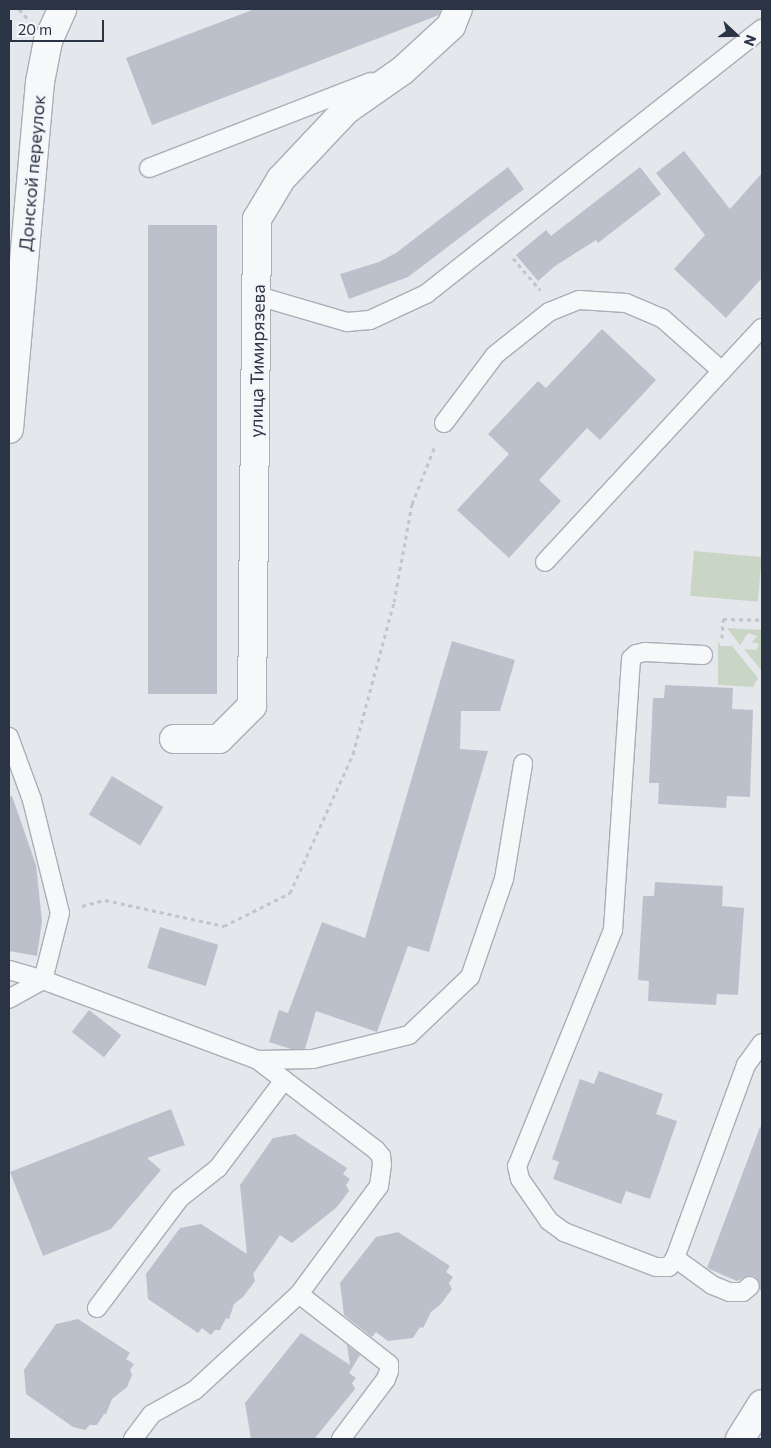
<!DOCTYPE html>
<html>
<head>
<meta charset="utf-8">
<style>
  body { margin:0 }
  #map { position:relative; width:771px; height:1448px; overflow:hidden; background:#e4e7ec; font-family:Commissioner,sans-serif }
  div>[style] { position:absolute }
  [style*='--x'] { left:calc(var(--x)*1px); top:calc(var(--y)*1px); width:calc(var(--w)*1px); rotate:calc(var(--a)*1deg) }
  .green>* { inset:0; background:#c9d6c5; transform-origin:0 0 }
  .building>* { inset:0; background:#bbc0ca; transform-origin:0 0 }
  .path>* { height:3px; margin-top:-1.5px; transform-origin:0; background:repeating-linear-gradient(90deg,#c2c5cb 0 4px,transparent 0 8px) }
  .roads { filter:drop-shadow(1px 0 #a9aeb7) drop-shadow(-1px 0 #a9aeb7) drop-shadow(0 1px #a9aeb7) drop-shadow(0 -1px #a9aeb7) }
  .service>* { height:18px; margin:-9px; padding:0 9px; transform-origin:9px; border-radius:9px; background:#f7f8fa }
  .minor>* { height:28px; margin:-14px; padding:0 14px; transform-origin:14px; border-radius:14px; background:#f7f8fa }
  span { translate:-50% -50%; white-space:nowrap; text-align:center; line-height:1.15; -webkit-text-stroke:5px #f4f6f9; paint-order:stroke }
  .street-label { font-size:18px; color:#2b3445 }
  .frame { position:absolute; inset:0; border:10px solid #2b3445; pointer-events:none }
  .north { position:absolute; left:711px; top:10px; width:50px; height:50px; -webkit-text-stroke:4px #f4f6f9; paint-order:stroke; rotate:111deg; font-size:14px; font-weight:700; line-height:20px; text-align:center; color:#2b3445 }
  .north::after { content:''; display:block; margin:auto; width:18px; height:22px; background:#2b3445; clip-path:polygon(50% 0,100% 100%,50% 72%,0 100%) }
  .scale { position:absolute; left:10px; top:20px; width:94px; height:22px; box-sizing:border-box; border:2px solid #2b3445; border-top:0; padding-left:6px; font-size:15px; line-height:18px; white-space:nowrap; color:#2b3445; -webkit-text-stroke:4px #f4f6f9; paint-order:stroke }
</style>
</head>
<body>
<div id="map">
  <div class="green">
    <div style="left:694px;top:551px;width:68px;height:45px;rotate:5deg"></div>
    <div style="clip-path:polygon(727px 628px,762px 630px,761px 670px,744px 649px,756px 650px,759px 644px,752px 642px,757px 636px,748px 633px,740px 645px)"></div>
    <div style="clip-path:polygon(718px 642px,721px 646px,732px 646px,758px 678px,753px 687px,718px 685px)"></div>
  </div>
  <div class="building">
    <div style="clip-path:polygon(255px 9px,441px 9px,439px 15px,152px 125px,126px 58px)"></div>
    <div style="clip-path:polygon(684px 151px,730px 209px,762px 173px,762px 278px,726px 318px,674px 269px,705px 235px,656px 173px)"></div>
    <div style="clip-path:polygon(508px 167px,524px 189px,408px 277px,349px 299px,340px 274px,379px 262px,396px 253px)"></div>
    <div style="clip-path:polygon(640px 167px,661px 194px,598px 243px,596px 240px,555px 266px,538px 281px,516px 255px,546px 230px,551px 236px)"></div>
    <div style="left:217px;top:225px;width:469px;height:69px;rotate:90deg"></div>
    <div style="clip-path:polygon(602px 329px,656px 380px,600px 440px,587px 428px,539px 480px,561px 501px,509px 558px,457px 510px,509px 454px,488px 434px,538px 381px,546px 388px)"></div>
    <div style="clip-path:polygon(452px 641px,515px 660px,500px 711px,461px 711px,460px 749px,488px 751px,429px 952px,408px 946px,377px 1032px,316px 1011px,305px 1049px,291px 1049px,269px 1042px,279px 1010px,288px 1013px,322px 922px,365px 938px)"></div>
    <div style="clip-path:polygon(665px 685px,733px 688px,732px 709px,753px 710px,750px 797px,727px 796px,726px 808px,658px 804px,659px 783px,649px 783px,653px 698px,664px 698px)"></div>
    <div style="left:112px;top:776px;width:60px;height:45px;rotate:31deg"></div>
    <div style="clip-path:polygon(12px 796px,36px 865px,42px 921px,37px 956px,9px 951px,9px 797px)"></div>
    <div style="clip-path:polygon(655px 882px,723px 886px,722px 906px,744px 908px,738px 995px,717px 994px,716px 1005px,648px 1001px,649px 981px,638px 980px,643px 896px,654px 896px)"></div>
    <div style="left:160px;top:927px;width:61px;height:43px;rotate:17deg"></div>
    <div style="left:89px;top:1010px;width:41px;height:28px;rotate:38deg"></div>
    <div style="clip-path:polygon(599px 1071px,663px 1094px,656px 1114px,677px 1121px,650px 1199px,626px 1191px,621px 1204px,553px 1179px,559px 1162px,552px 1159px,580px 1079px,594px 1084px)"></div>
    <div style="clip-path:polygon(171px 1109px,185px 1145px,147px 1158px,161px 1170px,111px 1229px,43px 1256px,10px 1172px)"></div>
    <div style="clip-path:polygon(760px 1127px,762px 1128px,762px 1291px,760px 1290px,758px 1280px,754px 1276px,748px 1276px,737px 1281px,707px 1268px)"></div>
    <div style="clip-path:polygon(295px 1134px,347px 1168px,343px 1174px,350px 1179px,346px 1185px,349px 1191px,337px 1207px,292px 1243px,280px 1235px,253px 1274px,255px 1281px,243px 1297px,234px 1304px,229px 1319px,226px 1318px,220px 1330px,215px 1330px,211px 1335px,202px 1328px,198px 1333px,148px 1299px,146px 1274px,180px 1228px,201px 1224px,247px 1254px,240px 1185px,273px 1138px)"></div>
    <div style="clip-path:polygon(398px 1232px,450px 1266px,446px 1272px,453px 1277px,449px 1283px,452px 1289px,440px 1305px,431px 1312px,423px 1328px,420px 1327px,413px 1338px,388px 1341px,376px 1332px,372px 1337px,344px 1315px,340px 1283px,376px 1237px)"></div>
    <div style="clip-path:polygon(78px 1319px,130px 1353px,126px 1359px,134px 1364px,130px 1370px,132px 1375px,127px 1387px,112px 1399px,106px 1414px,104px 1414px,97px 1425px,90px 1425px,85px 1430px,73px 1427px,26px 1394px,24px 1370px,56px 1324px)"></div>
    <div style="clip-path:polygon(301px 1333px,350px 1365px,347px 1345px,360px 1355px,349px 1373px,356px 1378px,352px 1383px,355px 1389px,315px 1438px,251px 1439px,245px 1403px)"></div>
  </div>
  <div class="path">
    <div style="--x:19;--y:9;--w:12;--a:48"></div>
    <div style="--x:513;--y:258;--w:42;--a:49.8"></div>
    <div style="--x:722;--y:638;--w:19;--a:-87"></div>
    <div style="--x:723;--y:619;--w:39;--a:1"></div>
    <div style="--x:82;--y:906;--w:24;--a:-15"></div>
    <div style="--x:105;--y:900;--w:122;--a:12.3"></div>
    <div style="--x:224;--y:926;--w:74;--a:-26.6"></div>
    <div style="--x:290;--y:893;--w:153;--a:-65.6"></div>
    <div style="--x:353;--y:754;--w:157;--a:-74.9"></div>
    <div style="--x:394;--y:602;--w:100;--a:-79.6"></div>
    <div style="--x:412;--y:504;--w:62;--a:-68.4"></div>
  </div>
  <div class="roads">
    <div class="service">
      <div style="--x:149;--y:168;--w:238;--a:-21.2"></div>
      <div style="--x:258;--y:296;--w:93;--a:16.3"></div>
      <div style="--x:347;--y:322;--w:23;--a:-5"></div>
      <div style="--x:370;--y:320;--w:62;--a:-24.9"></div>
      <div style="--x:426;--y:294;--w:428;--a:-38.3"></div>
      <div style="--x:444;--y:423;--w:85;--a:-53.1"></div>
      <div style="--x:495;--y:355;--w:69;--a:-38.5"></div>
      <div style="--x:549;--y:312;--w:32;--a:-22"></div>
      <div style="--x:579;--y:300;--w:47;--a:3.7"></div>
      <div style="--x:626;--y:303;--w:39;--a:23"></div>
      <div style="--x:662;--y:318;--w:80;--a:41.5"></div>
      <div style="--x:545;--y:562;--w:319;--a:-47.2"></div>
      <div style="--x:703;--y:655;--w:58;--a:-177"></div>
      <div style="--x:645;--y:652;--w:9;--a:167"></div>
      <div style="--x:636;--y:654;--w:7;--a:135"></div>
      <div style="--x:631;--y:659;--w:272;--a:93.8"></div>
      <div style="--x:613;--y:930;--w:255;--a:112.1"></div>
      <div style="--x:517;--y:1166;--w:13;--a:77"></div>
      <div style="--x:520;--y:1179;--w:51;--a:55.4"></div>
      <div style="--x:549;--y:1221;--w:19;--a:36"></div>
      <div style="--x:564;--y:1232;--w:98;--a:20.8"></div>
      <div style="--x:656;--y:1267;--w:13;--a:0"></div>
      <div style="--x:669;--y:1267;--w:11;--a:-56"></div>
      <div style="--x:675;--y:1258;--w:206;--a:-69.8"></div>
      <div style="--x:746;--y:1065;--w:27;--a:-54"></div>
      <div style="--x:9;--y:737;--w:67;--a:69.9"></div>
      <div style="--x:32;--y:800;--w:116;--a:76.1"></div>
      <div style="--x:60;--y:913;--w:69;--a:104.2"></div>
      <div style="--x:43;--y:980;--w:39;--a:151"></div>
      <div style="--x:9;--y:970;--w:35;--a:16"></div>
      <div style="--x:43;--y:980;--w:229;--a:20.4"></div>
      <div style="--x:258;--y:1060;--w:55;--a:-1"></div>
      <div style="--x:313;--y:1059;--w:99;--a:-14"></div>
      <div style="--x:409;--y:1035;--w:84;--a:-43.6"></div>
      <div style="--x:470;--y:977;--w:104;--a:-70.9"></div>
      <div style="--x:504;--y:879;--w:117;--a:-80.6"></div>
      <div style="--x:675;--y:1258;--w:46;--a:36.1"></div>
      <div style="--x:712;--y:1285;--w:18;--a:22"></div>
      <div style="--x:729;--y:1292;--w:14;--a:0"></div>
      <div style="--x:743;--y:1292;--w:9;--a:-41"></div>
      <div style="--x:299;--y:1294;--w:114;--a:37.9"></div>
      <div style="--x:389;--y:1364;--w:7;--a:90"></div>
      <div style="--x:389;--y:1371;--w:9;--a:111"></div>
      <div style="--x:386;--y:1379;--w:75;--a:126.9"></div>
      <div style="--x:97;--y:1308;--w:138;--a:-53"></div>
      <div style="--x:180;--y:1198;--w:48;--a:-38.3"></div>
      <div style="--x:218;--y:1168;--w:110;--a:-53.1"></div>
      <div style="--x:133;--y:1439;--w:31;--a:-53"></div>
      <div style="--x:152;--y:1414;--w:49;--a:-29.2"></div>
      <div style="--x:195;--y:1390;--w:142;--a:-42.7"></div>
      <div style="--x:299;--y:1294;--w:134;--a:-53.5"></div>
      <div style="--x:379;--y:1186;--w:21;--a:-82"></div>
      <div style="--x:382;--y:1165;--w:9;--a:-96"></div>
      <div style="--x:381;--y:1156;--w:8;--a:-130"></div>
      <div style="--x:376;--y:1150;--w:148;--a:-142.7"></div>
    </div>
    <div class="minor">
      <div style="--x:9;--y:429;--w:348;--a:-84.9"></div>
      <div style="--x:40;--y:82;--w:42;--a:-79"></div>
      <div style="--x:48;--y:41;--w:35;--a:-66"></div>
      <div style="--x:174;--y:739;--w:45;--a:0"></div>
      <div style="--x:219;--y:739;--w:47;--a:-45"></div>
      <div style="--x:252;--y:706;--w:487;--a:-89.4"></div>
      <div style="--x:257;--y:219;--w:47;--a:-59"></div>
      <div style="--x:281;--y:179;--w:48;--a:-46.7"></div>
      <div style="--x:314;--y:144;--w:47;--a:-46.7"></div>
      <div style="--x:346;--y:110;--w:68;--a:-34.9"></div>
      <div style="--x:402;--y:71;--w:67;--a:-42.6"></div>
      <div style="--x:451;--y:26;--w:18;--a:-68"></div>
      <div style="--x:740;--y:1439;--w:41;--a:-57.8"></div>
    </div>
  </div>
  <div class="street-label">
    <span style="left:32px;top:173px;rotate:-85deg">Донской переулок</span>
    <span style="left:257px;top:361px;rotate:-89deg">улица Тимирязева</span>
  </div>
  <div class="frame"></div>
  <div class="north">N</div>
  <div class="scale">20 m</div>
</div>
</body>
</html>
